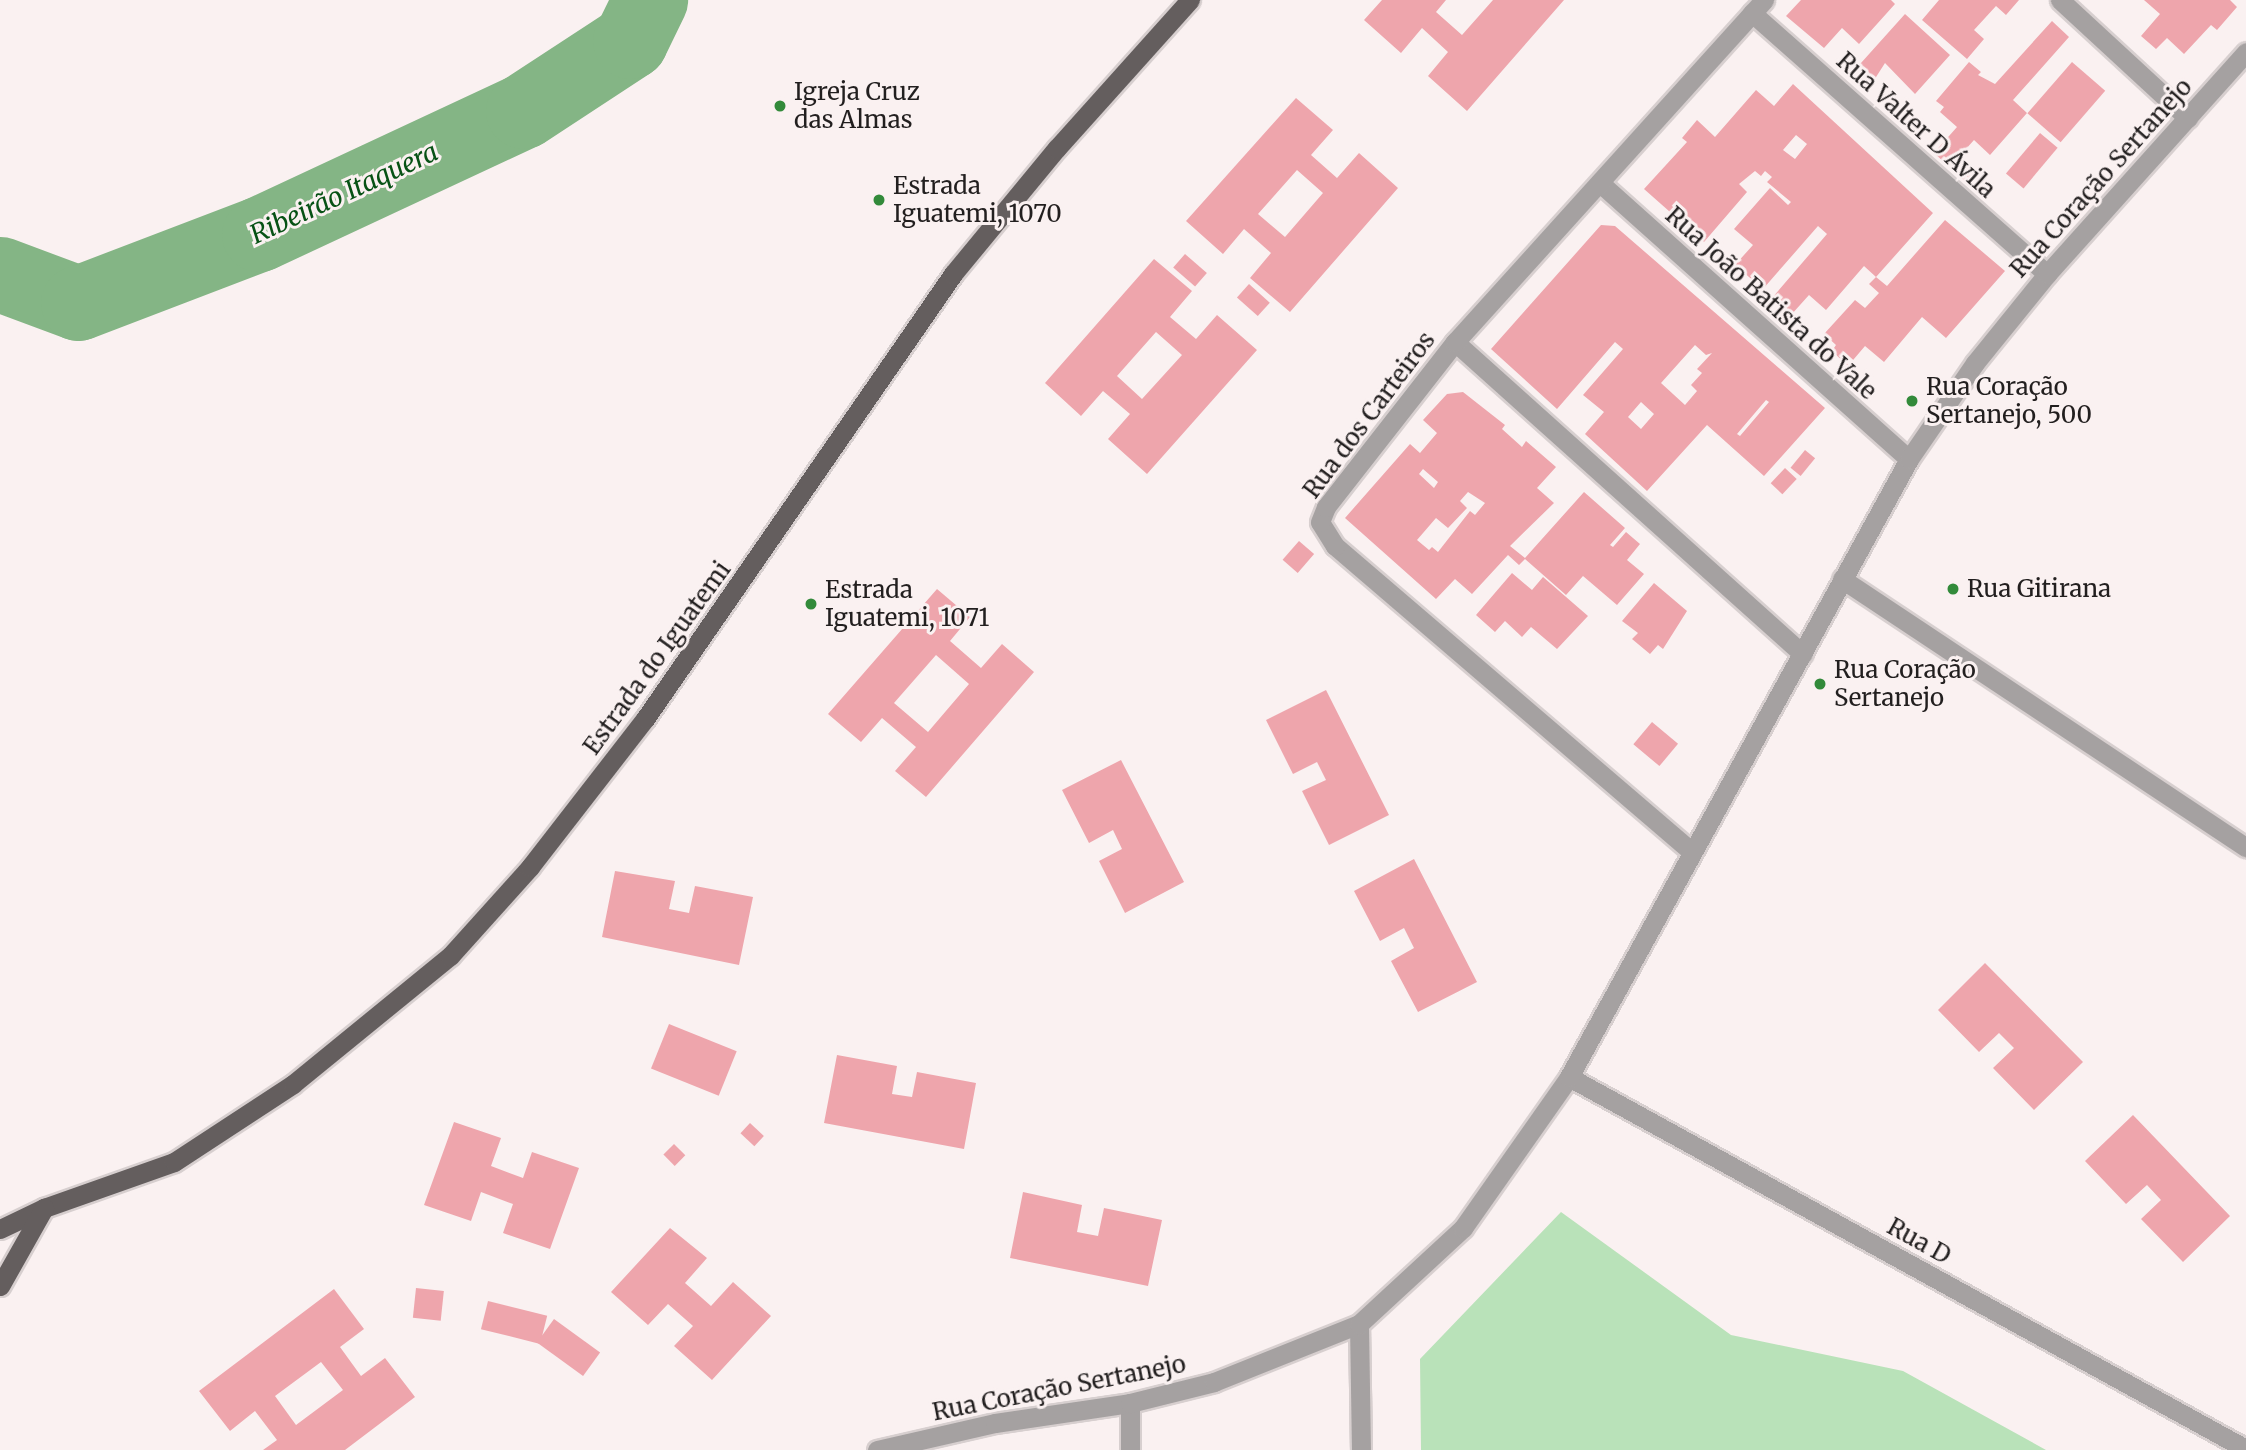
<!DOCTYPE html>
<html>
<head>
<meta charset="utf-8">
<style>
  body { margin:0 }
  #map { position:relative; width:2246px; height:1450px; overflow:hidden; background:#faf1f1; font-family:Merriweather,serif }
  div>[style] { position:absolute }
  [style*='--x'] { left:calc(var(--x)*1px); top:calc(var(--y)*1px); width:calc(var(--w)*1px); rotate:calc(var(--a)*1deg) }
  .green>* { inset:0; background:#b9e2b9 }
  .river>* { height:75px; margin:-37.5px; padding:0 37.5px; transform-origin:37.5px; border-radius:37.5px; background:#84b585 }
  .building>* { inset:0; background:#eea5ac; transform-origin:0 0 }
  .roads { filter:drop-shadow(2px 0 #d7cfcf) drop-shadow(-2px 0 #d7cfcf) drop-shadow(0 2px #d7cfcf) drop-shadow(0 -2px #d7cfcf) }
  .minor>* { height:19px; margin:-9.5px; padding:0 9.5px; transform-origin:9.5px; border-radius:9.5px; background:#a5a1a1 }
  .tertiary>* { height:19px; margin:-9.5px; padding:0 9.5px; transform-origin:9.5px; border-radius:9.5px; background:#a5a1a1 }
  .primary>* { height:19px; margin:-9.5px; padding:0 9.5px; transform-origin:9.5px; border-radius:9.5px; background:#645e5e }
  .dots>* { width:19px; height:19px; translate:-50% -50%; box-sizing:border-box; border:4px solid #faf1f1; border-radius:50% }
  span { translate:-50% -50%; white-space:nowrap; text-align:center; line-height:1.15; -webkit-text-stroke:6px #faf1f1; paint-order:stroke }
  .poi-label { font-size:24px; color:#221f1f }
  .left { translate:0 -50%; text-align:left }
  .street-label { font-size:24px; color:#221f1f }
  .water-label { font-size:26px; color:#075215; font-style:italic }
</style>
</head>
<body>
<div id="map">
  <div class="green">
    <div style="clip-path:polygon(1561px 1212px,1731px 1335px,1903px 1371px,2046px 1450px,1421px 1450px,1420px 1359px)"></div>
  </div>
  <div class="river">
    <div style="--x:0;--y:274;--w:83;--a:20.4"></div>
    <div style="--x:78;--y:303;--w:194;--a:-20.9"></div>
    <div style="--x:259;--y:234;--w:291;--a:-25"></div>
    <div style="--x:523;--y:111;--w:128;--a:-33.2"></div>
    <div style="--x:630;--y:41;--w:46;--a:-64"></div>
  </div>
  <div class="building">
    <div style="clip-path:polygon(1382px 0,1446px 0,1436px 12px,1462px 35px,1493px 0,1564px 0,1467px 111px,1428px 76px,1448px 52px,1422px 28px,1401px 53px,1364px 20px)"></div>
    <div style="clip-path:polygon(1801px 0,1891px 0,1895px 4px,1859px 44px,1842px 28px,1824px 48px,1786px 16px)"></div>
    <div style="clip-path:polygon(1939px 0,2019px 0,2006px 15px,1996px 6px,1974px 30px,1984px 39px,1967px 59px,1922px 20px)"></div>
    <div style="clip-path:polygon(2144px 0,2230px 0,2237px 7px,2217px 30px,2211px 25px,2184px 54px,2167px 38px,2156px 49px,2141px 36px,2160px 14px)"></div>
    <div style="clip-path:polygon(1905px 14px,1950px 55px,1915px 94px,1885px 63px,1869px 88px,1852px 73px)"></div>
    <div style="clip-path:polygon(2052px 21px,2069px 37px,2013px 100px,2027px 113px,1990px 155px,1974px 140px,1957px 159px,1973px 174px,1966px 182px,1934px 153px,1957px 127px,1940px 112px,1944px 107px,1936px 101px,1969px 62px,1981px 72px,1978px 75px,1995px 84px)"></div>
    <div style="left:2072px;top:62px;width:44px;height:68px;rotate:41deg"></div>
    <div style="clip-path:polygon(evenodd,1793px 84px,1933px 213px,1876px 277px,1864px 266px,1826px 310px,1809px 295px,1791px 315px,1772px 298px,1827px 234px,1818px 226px,1763px 289px,1735px 265px,1753px 245px,1734px 229px,1770px 188px,1788px 205px,1791px 202px,1767px 182px,1772px 177px,1765px 171px,1761px 176px,1755px 171px,1739px 184px,1747px 192px,1704px 242px,1644px 189px,1687px 142px,1682px 138px,1697px 120px,1715px 137px,1756px 90px,1774px 106px,1793px 84px,1796px 135px,1807px 144px,1795px 159px,1783px 150px,1796px 135px)"></div>
    <div style="clip-path:polygon(evenodd,1296px 98px,1333px 130px,1311px 155px,1337px 178px,1359px 153px,1398px 188px,1290px 312px,1250px 278px,1271px 253px,1244px 229px,1223px 254px,1186px 221px,1296px 98px,1297px 170px,1323px 193px,1285px 237px,1258px 214px,1297px 170px)"></div>
    <div style="left:2040px;top:133px;width:23px;height:53px;rotate:40deg"></div>
    <div style="clip-path:polygon(1945px 220px,2005px 271px,1946px 338px,1922px 317px,1884px 362px,1865px 346px,1848px 366px,1832px 351px,1836px 345px,1824px 334px,1855px 300px,1865px 308px,1879px 293px,1869px 284px,1876px 277px,1887px 286px)"></div>
    <div style="clip-path:polygon(evenodd,1601px 225px,1615px 226px,1825px 408px,1764px 476px,1707px 425px,1647px 491px,1585px 434px,1604px 412px,1583px 395px,1623px 349px,1615px 342px,1557px 409px,1491px 349px,1601px 225px,1695px 345px,1706px 355px,1712px 353px,1697px 369px,1702px 373px,1691px 385px,1697px 391px,1685px 405px,1661px 383px,1695px 345px,1601px 225px,1766px 400px,1769px 402px,1740px 436px,1737px 434px,1766px 400px,1601px 225px,1641px 402px,1654px 414px,1641px 429px,1628px 417px,1641px 402px)"></div>
    <div style="left:1185px;top:254px;width:29px;height:18px;rotate:41deg"></div>
    <div style="clip-path:polygon(evenodd,1154px 259px,1192px 291px,1170px 317px,1196px 339px,1217px 315px,1257px 350px,1147px 474px,1108px 439px,1130px 414px,1103px 391px,1081px 416px,1045px 383px,1154px 259px,1156px 332px,1182px 355px,1142px 399px,1117px 376px,1156px 332px)"></div>
    <div style="left:1249px;top:284px;width:28px;height:18px;rotate:42deg"></div>
    <div style="clip-path:polygon(evenodd,1463px 392px,1505px 425px,1502px 429px,1522px 447px,1526px 441px,1556px 467px,1537px 488px,1554px 503px,1510px 546px,1525px 558px,1584px 492px,1625px 528px,1610px 545px,1613px 547px,1626px 532px,1640px 544px,1627px 560px,1644px 574px,1617px 605px,1583px 576px,1566px 595px,1525px 559px,1519px 565px,1508px 555px,1472px 594px,1455px 579px,1436px 599px,1345px 518px,1410px 444px,1420px 453px,1437px 433px,1423px 420px,1447px 394px,1463px 392px,1423px 469px,1438px 482px,1434px 488px,1419px 474px,1423px 469px,1463px 392px,1468px 492px,1485px 503px,1475px 515px,1470px 511px,1438px 552px,1432px 547px,1429px 550px,1417px 540px,1436px 518px,1448px 528px,1467px 508px,1460px 501px,1468px 492px)"></div>
    <div style="left:1805px;top:450px;width:13px;height:23px;rotate:39deg"></div>
    <div style="left:1785px;top:468px;width:16px;height:21px;rotate:43deg"></div>
    <div style="left:1299px;top:541px;width:20px;height:25px;rotate:41deg"></div>
    <div style="clip-path:polygon(1512px 573px,1532px 590px,1543px 577px,1588px 616px,1557px 649px,1531px 627px,1522px 637px,1505px 621px,1495px 632px,1476px 615px)"></div>
    <div style="clip-path:polygon(1654px 583px,1687px 611px,1663px 649px,1658px 645px,1650px 654px,1632px 639px,1638px 633px,1622px 621px)"></div>
    <div style="clip-path:polygon(evenodd,937px 589px,970px 617px,950px 641px,981px 668px,1002px 644px,1034px 672px,926px 797px,895px 771px,916px 747px,882px 718px,861px 742px,828px 714px,937px 589px,936px 655px,969px 684px,928px 732px,894px 703px,936px 655px)"></div>
    <div style="clip-path:polygon(1326px 690px,1389px 815px,1329px 845px,1302px 791px,1326px 780px,1317px 762px,1293px 774px,1266px 720px)"></div>
    <div style="left:1652px;top:722px;width:34px;height:29px;rotate:40deg"></div>
    <div style="clip-path:polygon(1121px 760px,1184px 882px,1125px 913px,1099px 861px,1122px 849px,1113px 830px,1089px 843px,1062px 790px)"></div>
    <div style="clip-path:polygon(1414px 859px,1477px 982px,1418px 1012px,1391px 961px,1414px 948px,1404px 928px,1380px 941px,1354px 891px)"></div>
    <div style="clip-path:polygon(615px 871px,675px 881px,669px 909px,689px 913px,695px 886px,753px 897px,739px 965px,602px 937px)"></div>
    <div style="clip-path:polygon(1985px 963px,2083px 1062px,2034px 1110px,1993px 1068px,2014px 1048px,1999px 1033px,1979px 1052px,1938px 1010px)"></div>
    <div style="left:669px;top:1024px;width:73px;height:48px;rotate:22deg"></div>
    <div style="clip-path:polygon(837px 1055px,897px 1066px,892px 1094px,912px 1097px,917px 1072px,976px 1083px,964px 1149px,824px 1123px)"></div>
    <div style="clip-path:polygon(2133px 1115px,2230px 1216px,2183px 1262px,2141px 1219px,2161px 1200px,2147px 1185px,2126px 1204px,2085px 1161px)"></div>
    <div style="clip-path:polygon(454px 1122px,501px 1138px,491px 1166px,523px 1178px,532px 1152px,579px 1168px,550px 1249px,503px 1233px,513px 1204px,481px 1192px,471px 1221px,424px 1205px)"></div>
    <div style="left:750px;top:1123px;width:19px;height:14px;rotate:43deg"></div>
    <div style="left:674px;top:1144px;width:16px;height:15px;rotate:45deg"></div>
    <div style="clip-path:polygon(1023px 1192px,1082px 1205px,1077px 1232px,1098px 1236px,1104px 1208px,1162px 1220px,1148px 1286px,1010px 1258px)"></div>
    <div style="clip-path:polygon(670px 1228px,707px 1258px,685px 1283px,711px 1306px,733px 1282px,771px 1316px,712px 1380px,674px 1346px,693px 1326px,668px 1304px,648px 1325px,611px 1292px)"></div>
    <div style="left:416px;top:1288px;width:28px;height:30px;rotate:6deg"></div>
    <div style="clip-path:polygon(evenodd,334px 1289px,364px 1329px,340px 1347px,361px 1376px,385px 1358px,415px 1397px,345px 1450px,263px 1450px,277px 1440px,255px 1411px,230px 1431px,199px 1391px,334px 1289px,321px 1362px,343px 1390px,296px 1425px,275px 1396px,321px 1362px)"></div>
    <div style="left:488px;top:1301px;width:61px;height:29px;rotate:14deg"></div>
    <div style="left:554px;top:1319px;width:57px;height:29px;rotate:36deg"></div>
  </div>
  <div class="roads">
    <div class="minor">
      <div style="--x:2060;--y:0;--w:174;--a:42.7"></div>
      <div style="--x:1752;--y:13;--w:394;--a:41.5"></div>
      <div style="--x:1600;--y:183;--w:414;--a:41.8"></div>
      <div style="--x:1455;--y:342;--w:467;--a:41.9"></div>
      <div style="--x:1842;--y:579;--w:485;--a:33.6"></div>
      <div style="--x:1691;--y:851;--w:469;--a:-139.4"></div>
      <div style="--x:1335;--y:546;--w:28;--a:-122"></div>
      <div style="--x:1320;--y:522;--w:16;--a:-68"></div>
      <div style="--x:1326;--y:507;--w:209;--a:-52"></div>
      <div style="--x:1455;--y:342;--w:461;--a:-47.9"></div>
      <div style="--x:1569;--y:1077;--w:772;--a:28.79"></div>
      <div style="--x:1359;--y:1324;--w:126;--a:89.1"></div>
      <div style="--x:1130;--y:1403;--w:47;--a:90"></div>
    </div>
    <div class="tertiary">
      <div style="--x:877;--y:1450;--w:121;--a:-12.9"></div>
      <div style="--x:995;--y:1423;--w:136;--a:-8.4"></div>
      <div style="--x:1130;--y:1403;--w:87;--a:-14"></div>
      <div style="--x:1214;--y:1382;--w:156;--a:-21.8"></div>
      <div style="--x:1359;--y:1324;--w:142;--a:-42.7"></div>
      <div style="--x:1463;--y:1228;--w:184;--a:-54.9"></div>
      <div style="--x:1569;--y:1077;--w:705;--a:-61.18"></div>
      <div style="--x:1909;--y:459;--w:116;--a:-55.5"></div>
      <div style="--x:1975;--y:363;--w:114;--a:-51"></div>
      <div style="--x:2047;--y:274;--w:298;--a:-48.1"></div>
    </div>
    <div class="primary">
      <div style="--x:0;--y:1229;--w:49;--a:-25.5"></div>
      <div style="--x:44;--y:1208;--w:138;--a:-19.5"></div>
      <div style="--x:174;--y:1162;--w:142;--a:-33.2"></div>
      <div style="--x:293;--y:1084;--w:203;--a:-39.2"></div>
      <div style="--x:450;--y:956;--w:120;--a:-48"></div>
      <div style="--x:530;--y:867;--w:187;--a:-52.2"></div>
      <div style="--x:645;--y:719;--w:541;--a:-55.31"></div>
      <div style="--x:953;--y:274;--w:163;--a:-50.5"></div>
      <div style="--x:1057;--y:148;--w:199;--a:-48.1"></div>
      <div style="--x:0;--y:1286;--w:90;--a:-60.6"></div>
    </div>
  </div>
  <div class="dots">
    <div style="left:780px;top:106px;background:#328a3a"></div>
    <div style="left:879px;top:200px;background:#328a3a"></div>
    <div style="left:1912px;top:401px;background:#328a3a"></div>
    <div style="left:1953px;top:589px;background:#328a3a"></div>
    <div style="left:811px;top:604px;background:#328a3a"></div>
    <div style="left:1820px;top:684px;background:#328a3a"></div>
  </div>
  <div class="poi-label">
    <span class="left" style="left:794px;top:106px">Igreja Cruz<br>das Almas</span>
    <span class="left" style="left:893px;top:200px">Estrada<br>Iguatemi, 1070</span>
    <span class="left" style="left:1926px;top:401px">Rua Coração<br>Sertanejo, 500</span>
    <span class="left" style="left:1967px;top:589px">Rua Gitirana</span>
    <span class="left" style="left:825px;top:604px">Estrada<br>Iguatemi, 1071</span>
    <span class="left" style="left:1834px;top:684px">Rua Coração<br>Sertanejo</span>
  </div>
  <div class="street-label">
    <span style="left:1916px;top:125px;rotate:42deg">Rua Valter D Ávila</span>
    <span style="left:2101px;top:178px;rotate:-48deg">Rua Coração Sertanejo</span>
    <span style="left:1771px;top:303px;rotate:42deg">Rua João Batista do Vale</span>
    <span style="left:1369px;top:415px;rotate:-53deg">Rua dos Carteiros</span>
    <span style="left:657px;top:658px;rotate:-54deg">Estrada do Iguatemi</span>
    <span style="left:1919px;top:1241px;rotate:29deg">Rua D</span>
    <span style="left:1059px;top:1388px;rotate:-11deg">Rua Coração Sertanejo</span>
  </div>
  <div class="water-label">
    <span style="left:344px;top:193px;rotate:-25deg">Ribeirão Itaquera</span>
  </div>
</div>
</body>
</html>
